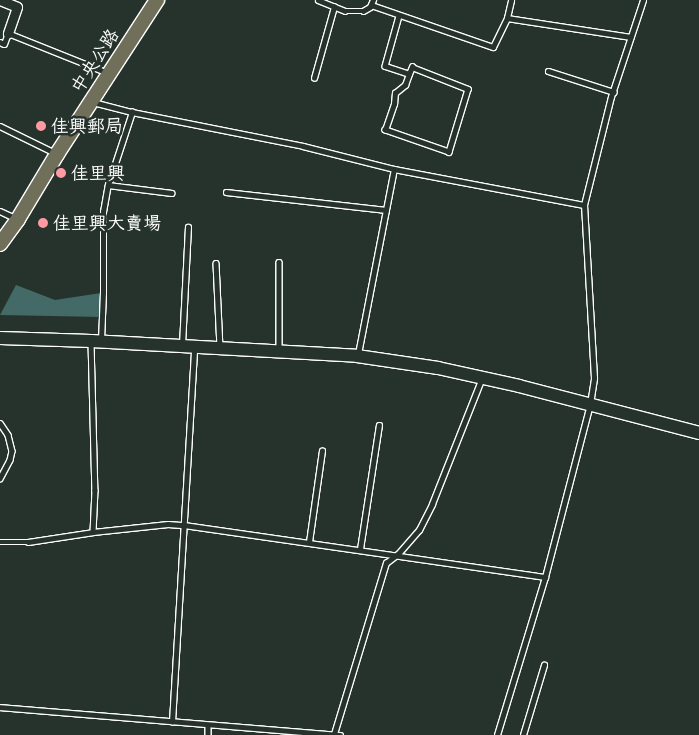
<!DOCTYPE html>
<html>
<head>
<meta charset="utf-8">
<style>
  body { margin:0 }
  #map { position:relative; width:699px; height:735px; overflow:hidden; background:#26332d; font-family:Itim,"LXGW WenKai TC",sans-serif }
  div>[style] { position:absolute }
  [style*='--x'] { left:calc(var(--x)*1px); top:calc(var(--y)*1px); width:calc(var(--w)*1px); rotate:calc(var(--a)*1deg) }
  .water>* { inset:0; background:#446a67 }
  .roads { filter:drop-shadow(1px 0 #fff) drop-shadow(-1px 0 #fff) drop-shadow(0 1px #fff) drop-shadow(0 -1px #fff) }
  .lane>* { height:4.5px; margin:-2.25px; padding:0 2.25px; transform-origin:2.25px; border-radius:2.25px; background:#26332d }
  .street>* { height:9px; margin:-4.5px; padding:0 4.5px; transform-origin:4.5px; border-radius:4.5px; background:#26332d }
  .secondary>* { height:12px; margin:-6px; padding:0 6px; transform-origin:6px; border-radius:6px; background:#26332d }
  .primary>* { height:14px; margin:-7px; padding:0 7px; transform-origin:7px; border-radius:7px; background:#706f59 }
  .dots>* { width:14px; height:14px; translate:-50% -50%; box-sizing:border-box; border:2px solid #26332d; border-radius:50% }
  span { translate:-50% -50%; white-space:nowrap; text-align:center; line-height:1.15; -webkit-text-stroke:5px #26332d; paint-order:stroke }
  .street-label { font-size:18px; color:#fff }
  .poi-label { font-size:18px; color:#fff }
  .left { translate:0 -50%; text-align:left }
</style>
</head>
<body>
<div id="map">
  <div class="water">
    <div style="clip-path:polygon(16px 285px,55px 300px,101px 293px,101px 317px,0 315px)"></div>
  </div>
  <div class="roads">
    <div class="lane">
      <div style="--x:318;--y:0;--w:29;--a:22"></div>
      <div style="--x:345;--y:11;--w:18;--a:0"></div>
      <div style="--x:363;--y:11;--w:8;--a:-30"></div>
      <div style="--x:370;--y:7;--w:8;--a:-67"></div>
      <div style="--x:371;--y:5;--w:129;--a:19"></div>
      <div style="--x:493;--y:47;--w:32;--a:-64"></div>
      <div style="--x:507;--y:18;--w:125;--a:8.7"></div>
      <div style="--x:399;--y:16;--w:52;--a:105.6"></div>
      <div style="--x:385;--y:66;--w:25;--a:18"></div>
      <div style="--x:409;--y:74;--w:8;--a:-67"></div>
      <div style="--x:412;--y:67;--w:60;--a:21.4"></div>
      <div style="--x:468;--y:89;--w:66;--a:106.8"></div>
      <div style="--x:449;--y:152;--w:68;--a:-161"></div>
      <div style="--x:385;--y:130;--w:28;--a:-71"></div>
      <div style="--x:394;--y:104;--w:11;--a:-85"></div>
      <div style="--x:395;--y:93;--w:13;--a:-39"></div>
      <div style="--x:405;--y:85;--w:12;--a:-70"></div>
      <div style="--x:507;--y:18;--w:18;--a:-77"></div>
      <div style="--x:0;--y:42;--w:4;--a:27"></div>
      <div style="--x:4;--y:44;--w:12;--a:-70"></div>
      <div style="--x:8;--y:33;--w:108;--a:21.8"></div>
      <div style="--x:548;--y:71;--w:69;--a:17.7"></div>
      <div style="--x:314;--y:78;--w:74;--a:-74.3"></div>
      <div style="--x:93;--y:102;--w:40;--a:14.4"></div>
      <div style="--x:132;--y:112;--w:174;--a:11.2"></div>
      <div style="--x:303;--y:146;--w:94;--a:14.2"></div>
      <div style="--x:394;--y:169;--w:193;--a:10.7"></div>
      <div style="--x:0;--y:126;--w:61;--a:26.1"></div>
      <div style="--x:108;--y:185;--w:64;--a:7.2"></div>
      <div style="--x:226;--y:192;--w:161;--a:6.4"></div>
      <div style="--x:0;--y:211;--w:17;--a:25"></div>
      <div style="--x:279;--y:262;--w:88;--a:90"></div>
      <div style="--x:216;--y:263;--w:84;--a:87.3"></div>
      <div style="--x:101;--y:340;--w:48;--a:-87.6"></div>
      <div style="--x:103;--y:292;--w:80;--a:-90"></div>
      <div style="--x:103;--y:212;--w:27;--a:-80"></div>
      <div style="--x:108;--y:185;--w:77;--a:-71.8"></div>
      <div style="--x:91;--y:342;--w:148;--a:88.5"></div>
      <div style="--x:95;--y:490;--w:42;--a:92.7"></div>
      <div style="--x:182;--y:345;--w:118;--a:-87.1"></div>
      <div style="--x:358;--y:354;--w:188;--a:-79"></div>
      <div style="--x:0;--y:423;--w:14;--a:56"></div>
      <div style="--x:8;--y:435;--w:16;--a:76"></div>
      <div style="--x:12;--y:451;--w:9;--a:103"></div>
      <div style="--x:10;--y:460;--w:21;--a:118"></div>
      <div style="--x:0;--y:542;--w:28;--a:0"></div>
      <div style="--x:28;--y:542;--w:66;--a:-8.7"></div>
      <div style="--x:93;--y:532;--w:75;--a:-6.1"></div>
      <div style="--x:168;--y:524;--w:16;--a:4"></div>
      <div style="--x:184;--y:525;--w:365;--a:8.2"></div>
      <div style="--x:309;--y:542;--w:92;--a:-81.9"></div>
      <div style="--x:360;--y:549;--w:125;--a:-81.3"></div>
      <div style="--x:0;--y:707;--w:341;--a:4.7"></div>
      <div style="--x:172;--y:722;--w:374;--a:-86.6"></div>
      <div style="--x:208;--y:726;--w:9;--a:90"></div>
      <div style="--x:334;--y:734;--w:179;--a:-73.1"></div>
      <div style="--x:386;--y:563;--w:15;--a:-37"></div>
      <div style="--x:398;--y:554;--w:32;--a:-49"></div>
      <div style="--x:419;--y:530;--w:29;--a:-63"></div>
      <div style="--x:432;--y:504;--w:133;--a:-68.4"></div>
      <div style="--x:497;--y:735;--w:165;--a:-73.1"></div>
      <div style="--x:545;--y:577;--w:179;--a:-75.4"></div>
      <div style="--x:590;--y:404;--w:26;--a:-81"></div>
      <div style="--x:594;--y:378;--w:173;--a:-93.3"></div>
      <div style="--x:584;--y:205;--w:111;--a:-76"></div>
      <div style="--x:611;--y:97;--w:102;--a:-71.7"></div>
      <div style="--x:523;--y:735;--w:73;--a:-73.3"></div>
    </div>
    <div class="street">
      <div style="--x:0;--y:0;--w:18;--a:22"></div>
      <div style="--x:17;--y:7;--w:28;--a:109"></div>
    </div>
    <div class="secondary">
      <div style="--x:0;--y:338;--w:91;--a:1.9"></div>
      <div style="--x:91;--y:341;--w:266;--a:3.2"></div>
      <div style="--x:357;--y:356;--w:82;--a:8.4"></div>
      <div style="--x:438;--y:368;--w:83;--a:12.5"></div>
      <div style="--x:519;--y:386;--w:186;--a:14.6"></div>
    </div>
    <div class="primary">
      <div style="--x:0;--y:244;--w:31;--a:-54"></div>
      <div style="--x:18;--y:219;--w:76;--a:-59"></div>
      <div style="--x:57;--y:154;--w:184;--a:-57"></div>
    </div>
  </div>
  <div class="dots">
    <div style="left:41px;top:126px;background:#ff9aa2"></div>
    <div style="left:61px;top:173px;background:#ff9aa2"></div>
    <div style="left:43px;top:223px;background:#ff9aa2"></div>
  </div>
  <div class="street-label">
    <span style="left:95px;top:61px;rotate:-57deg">中央公路</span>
  </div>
  <div class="poi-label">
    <span class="left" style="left:51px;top:126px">佳興郵局</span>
    <span class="left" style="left:71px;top:173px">佳里興</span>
    <span class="left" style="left:53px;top:223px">佳里興大賣場</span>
  </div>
</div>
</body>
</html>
